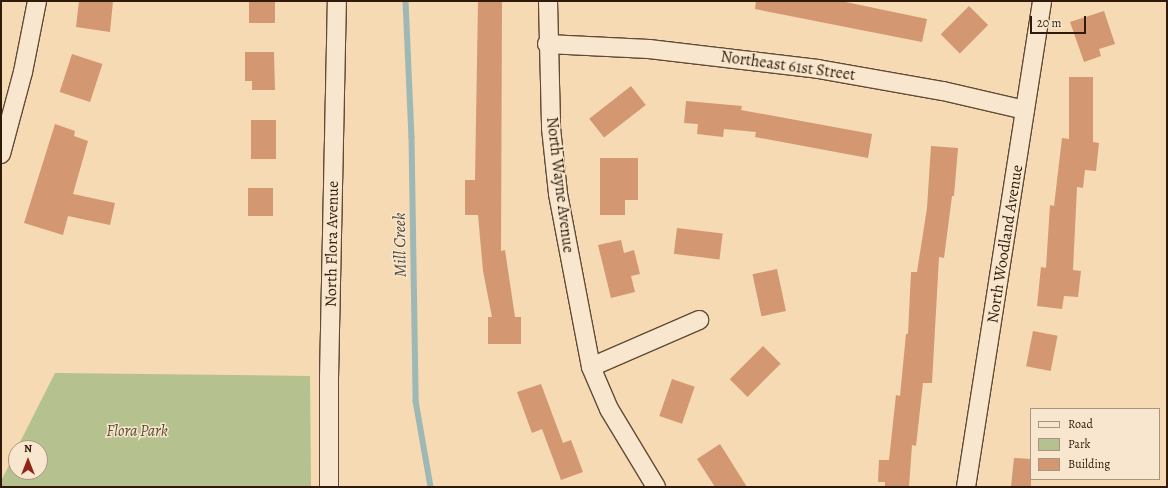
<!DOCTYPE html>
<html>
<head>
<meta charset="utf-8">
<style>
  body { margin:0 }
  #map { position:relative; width:1168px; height:488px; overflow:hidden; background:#f5dab3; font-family:Alegreya,serif }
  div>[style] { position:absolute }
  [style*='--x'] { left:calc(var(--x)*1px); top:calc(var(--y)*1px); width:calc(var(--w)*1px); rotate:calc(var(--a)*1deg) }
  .green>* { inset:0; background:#b6c190 }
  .stream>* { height:5.5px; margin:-2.75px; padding:0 2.75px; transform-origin:2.75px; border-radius:2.75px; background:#9eb9b5 }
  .building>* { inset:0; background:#d39772; transform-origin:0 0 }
  .roads { filter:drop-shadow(1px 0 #614b35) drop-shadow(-1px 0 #614b35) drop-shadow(0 1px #614b35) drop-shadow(0 -1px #614b35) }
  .minor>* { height:18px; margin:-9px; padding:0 9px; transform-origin:9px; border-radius:9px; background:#f8e7ce }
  span { translate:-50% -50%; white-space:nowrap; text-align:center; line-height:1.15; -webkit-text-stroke:3px #f8e7ce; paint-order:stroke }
  .street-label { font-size:16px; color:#301b0b }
  .park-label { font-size:16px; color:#584d33; font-style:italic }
  .water-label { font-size:17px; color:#514a3e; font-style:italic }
  .frame { position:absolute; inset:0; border:2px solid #301b0b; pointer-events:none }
  .legend { position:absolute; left:1030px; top:408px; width:130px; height:72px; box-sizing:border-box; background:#f8e7ce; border:1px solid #a89580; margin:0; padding:5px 7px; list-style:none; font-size:12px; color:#301b0b }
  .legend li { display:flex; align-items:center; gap:8px; height:20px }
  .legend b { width:20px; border:1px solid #a89580 }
  .north { position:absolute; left:8px; top:440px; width:40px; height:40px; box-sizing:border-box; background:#f8e7ce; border:1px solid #a89580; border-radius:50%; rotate:0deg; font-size:11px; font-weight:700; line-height:16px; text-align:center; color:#301b0b }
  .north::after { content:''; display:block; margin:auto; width:14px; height:18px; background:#8f2418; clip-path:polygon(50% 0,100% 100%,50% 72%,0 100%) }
  .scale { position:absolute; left:1030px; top:16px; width:56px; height:18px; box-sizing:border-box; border:2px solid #301b0b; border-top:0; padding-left:5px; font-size:12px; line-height:14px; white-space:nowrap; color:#301b0b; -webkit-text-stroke:3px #f8e7ce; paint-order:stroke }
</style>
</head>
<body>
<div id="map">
  <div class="green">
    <div style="clip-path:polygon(55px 373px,310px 376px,311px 487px,1px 487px,1px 481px,16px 451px,16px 472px,40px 472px,40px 448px,17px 448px)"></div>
  </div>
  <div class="stream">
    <div style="--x:406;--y:1;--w:136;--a:87.5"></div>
    <div style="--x:412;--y:137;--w:264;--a:89.1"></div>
    <div style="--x:416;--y:401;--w:87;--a:80.1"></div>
  </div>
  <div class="building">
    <div style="clip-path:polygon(79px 1px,113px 1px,110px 32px,76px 27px)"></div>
    <div style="left:249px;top:1px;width:26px;height:22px"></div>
    <div style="clip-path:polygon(478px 1px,502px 1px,501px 251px,505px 250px,515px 317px,521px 317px,521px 344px,488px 344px,488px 317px,492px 317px,483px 271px,478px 215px,465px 215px,465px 180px,475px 180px)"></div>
    <div style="clip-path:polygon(756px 1px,841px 1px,927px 19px,922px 42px,755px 9px)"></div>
    <div style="left:969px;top:6px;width:27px;height:40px;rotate:45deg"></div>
    <div style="clip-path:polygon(1104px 11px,1115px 44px,1099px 49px,1101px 56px,1084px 62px,1070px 22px)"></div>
    <div style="clip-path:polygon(245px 52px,274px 52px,275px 90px,252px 90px,252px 81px,245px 81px)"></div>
    <div style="left:72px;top:54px;width:32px;height:40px;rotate:18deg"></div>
    <div style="clip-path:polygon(1069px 77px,1093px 77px,1093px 142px,1099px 143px,1096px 171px,1085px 170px,1083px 188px,1077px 187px,1073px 270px,1081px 271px,1078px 297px,1064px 296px,1062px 309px,1037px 306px,1041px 267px,1046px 268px,1050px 205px,1054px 206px,1062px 138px,1069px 139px)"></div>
    <div style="left:631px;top:86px;width:24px;height:53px;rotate:52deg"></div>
    <div style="clip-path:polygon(686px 101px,742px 106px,741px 110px,872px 134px,868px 158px,755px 137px,756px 132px,724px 129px,723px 137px,697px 134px,698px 124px,684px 123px)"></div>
    <div style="left:251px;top:120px;width:25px;height:39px"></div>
    <div style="clip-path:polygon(55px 124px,75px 131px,74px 136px,88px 141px,73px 194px,115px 203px,110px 225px,68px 216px,63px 235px,24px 223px)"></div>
    <div style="clip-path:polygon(931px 146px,958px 148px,954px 196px,952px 196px,944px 258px,939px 257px,932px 383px,923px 383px,916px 446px,912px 445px,909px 487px,885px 487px,885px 482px,878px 482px,879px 460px,889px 460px,896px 395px,900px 396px,906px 334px,908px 334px,911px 272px,917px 272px,927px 208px)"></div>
    <div style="clip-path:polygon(600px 158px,638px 158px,638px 200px,625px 200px,625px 215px,600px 215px)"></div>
    <div style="left:248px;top:188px;width:25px;height:28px"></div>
    <div style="left:677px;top:228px;width:46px;height:26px;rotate:7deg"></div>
    <div style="clip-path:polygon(621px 240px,624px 253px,634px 250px,640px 274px,631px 276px,635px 292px,611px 298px,598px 245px)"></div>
    <div style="left:777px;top:269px;width:43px;height:25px;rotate:78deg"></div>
    <div style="left:1033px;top:331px;width:25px;height:36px;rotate:11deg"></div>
    <div style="left:763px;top:346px;width:25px;height:47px;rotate:45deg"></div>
    <div style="left:672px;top:379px;width:24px;height:39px;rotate:19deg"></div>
    <div style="clip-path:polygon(541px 384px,563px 443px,571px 440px,583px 472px,561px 480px,542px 429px,532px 433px,517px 392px)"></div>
    <div style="clip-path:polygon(720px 444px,747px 487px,715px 487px,697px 459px)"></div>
    <div style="clip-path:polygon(1014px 458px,1031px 459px,1031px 487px,1011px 487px)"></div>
  </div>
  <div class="roads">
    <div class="minor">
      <div style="--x:548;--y:1;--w:127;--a:88.6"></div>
      <div style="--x:551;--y:128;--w:66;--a:83.9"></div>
      <div style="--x:558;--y:194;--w:176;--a:79.2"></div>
      <div style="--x:591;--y:367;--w:46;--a:66.8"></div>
      <div style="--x:609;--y:409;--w:91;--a:58.9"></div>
      <div style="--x:547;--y:44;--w:102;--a:2.8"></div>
      <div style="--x:649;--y:49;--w:170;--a:6.7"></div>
      <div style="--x:818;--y:69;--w:127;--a:10"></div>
      <div style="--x:943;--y:91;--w:84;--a:13"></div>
      <div style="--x:1;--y:154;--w:85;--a:-75"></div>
      <div style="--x:23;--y:72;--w:72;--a:-78.8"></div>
      <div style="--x:591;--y:367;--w:118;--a:-23.5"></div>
      <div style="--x:329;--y:487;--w:109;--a:-90"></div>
      <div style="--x:329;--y:378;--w:377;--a:-88.8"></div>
      <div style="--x:966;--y:487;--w:492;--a:-81.1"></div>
    </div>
  </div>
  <div class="street-label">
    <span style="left:788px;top:66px;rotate:8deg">Northeast 61st Street</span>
    <span style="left:560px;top:185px;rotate:83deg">North Wayne Avenue</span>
    <span style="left:332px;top:244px;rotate:-89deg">North Flora Avenue</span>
    <span style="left:1005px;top:244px;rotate:-81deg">North Woodland Avenue</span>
  </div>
  <div class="park-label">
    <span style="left:137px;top:431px">Flora Park</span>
  </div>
  <div class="water-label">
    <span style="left:400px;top:245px;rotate:-91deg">Mill Creek</span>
  </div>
  <div class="frame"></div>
  <ul class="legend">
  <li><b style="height:5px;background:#f8e7ce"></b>Road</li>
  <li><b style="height:11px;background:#b6c190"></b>Park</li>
  <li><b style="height:11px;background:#d39772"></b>Building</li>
  </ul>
  <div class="north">N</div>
  <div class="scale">20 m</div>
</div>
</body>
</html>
